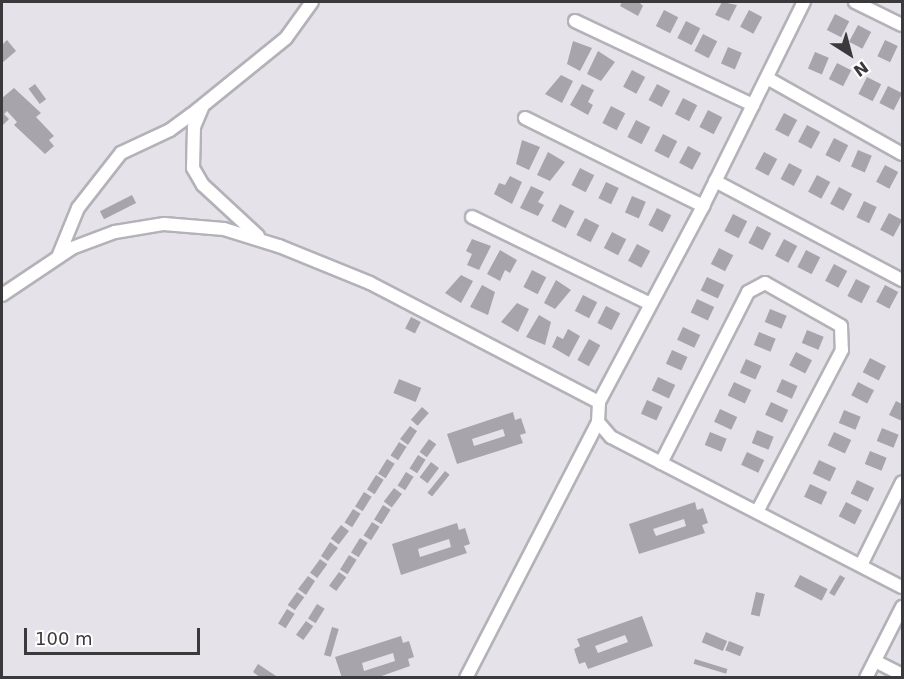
<!DOCTYPE html>
<html>
<head>
<meta charset="utf-8">
<style>
  body { margin:0 }
  #map { position:relative; width:904px; height:679px; overflow:hidden; background:#e5e3e9; font-family:"DejaVu Sans",sans-serif }
  div>[style] { position:absolute }
  [style*='--x'] { left:calc(var(--x)*1px); top:calc(var(--y)*1px); width:calc(var(--w)*1px); rotate:calc(var(--a)*1deg) }
  .building>* { inset:0; background:#a7a5ab; transform-origin:0 0 }
  .roads { filter:drop-shadow(2px 0 #b4b2b8) drop-shadow(-2px 0 #b4b2b8) drop-shadow(0 2px #b4b2b8) drop-shadow(0 -2px #b4b2b8) }
  .minor>* { height:12px; margin:-6px; padding:0 6px; transform-origin:6px; border-radius:6px; background:#fff }
  span { translate:-50% -50%; white-space:nowrap; text-align:center; line-height:1.15; -webkit-text-stroke:4.5px #fff; paint-order:stroke }
  .frame { position:absolute; inset:0; border:3px solid #3a3a3c; pointer-events:none }
  .north { position:absolute; left:820px; top:24px; width:60px; height:60px; -webkit-text-stroke:4px #fff; paint-order:stroke; rotate:144deg; font-size:16px; font-weight:700; line-height:24px; text-align:center; color:#3a3a3c }
  .north::after { content:''; display:block; margin:auto; width:21px; height:27px; background:#3a3a3c; clip-path:polygon(50% 0,100% 100%,50% 72%,0 100%) }
  .scale { position:absolute; left:24px; top:628px; width:176px; height:27px; box-sizing:border-box; border:3px solid #3a3a3c; border-top:0; padding-left:8px; font-size:18px; line-height:21px; white-space:nowrap; color:#3a3a3c; -webkit-text-stroke:4px #fff; paint-order:stroke }
</style>
</head>
<body>
<div id="map">
  <div class="building">
    <div style="clip-path:polygon(622px 2px,639px 2px,643px 6px,638px 16px,620px 6px)"></div>
    <div style="clip-path:polygon(722px 2px,737px 5px,729px 21px,715px 15px)"></div>
    <div style="left:664px;top:10px;width:16px;height:18px;rotate:27deg"></div>
    <div style="left:749px;top:10px;width:15px;height:19px;rotate:28deg"></div>
    <div style="left:835px;top:14px;width:16px;height:18px;rotate:27deg"></div>
    <div style="left:686px;top:21px;width:16px;height:19px;rotate:27deg"></div>
    <div style="left:858px;top:25px;width:15px;height:19px;rotate:28deg"></div>
    <div style="left:703px;top:34px;width:16px;height:19px;rotate:27deg"></div>
    <div style="clip-path:polygon(7px 40px,16px 51px,2px 63px,2px 45px)"></div>
    <div style="left:885px;top:40px;width:14px;height:18px;rotate:25deg"></div>
    <div style="clip-path:polygon(573px 41px,592px 48px,580px 71px,567px 64px)"></div>
    <div style="left:728px;top:47px;width:15px;height:18px;rotate:23deg"></div>
    <div style="clip-path:polygon(598px 51px,615px 62px,601px 81px,587px 74px)"></div>
    <div style="left:815px;top:52px;width:15px;height:18px;rotate:23deg"></div>
    <div style="left:837px;top:63px;width:16px;height:18px;rotate:27deg"></div>
    <div style="left:632px;top:70px;width:15px;height:19px;rotate:28deg"></div>
    <div style="clip-path:polygon(561px 75px,573px 81px,562px 103px,545px 94px)"></div>
    <div style="left:867px;top:77px;width:16px;height:19px;rotate:27deg"></div>
    <div style="left:35px;top:84px;width:19px;height:8px;rotate:54deg"></div>
    <div style="clip-path:polygon(582px 84px,594px 90px,588px 102px,593px 105px,588px 115px,570px 105px)"></div>
    <div style="left:657px;top:84px;width:15px;height:18px;rotate:28deg"></div>
    <div style="left:888px;top:86px;width:16px;height:19px;rotate:27deg"></div>
    <div style="clip-path:polygon(14px 88px,41px 113px,36px 117px,54px 136px,49px 140px,54px 146px,45px 154px,14px 125px,17px 122px,7px 111px,4px 114px,9px 119px,2px 126px,2px 98px)"></div>
    <div style="left:683px;top:98px;width:16px;height:18px;rotate:27deg"></div>
    <div style="left:611px;top:106px;width:16px;height:19px;rotate:27deg"></div>
    <div style="left:708px;top:110px;width:16px;height:19px;rotate:27deg"></div>
    <div style="left:784px;top:113px;width:15px;height:19px;rotate:28deg"></div>
    <div style="left:636px;top:120px;width:16px;height:19px;rotate:27deg"></div>
    <div style="left:807px;top:125px;width:15px;height:19px;rotate:28deg"></div>
    <div style="left:663px;top:134px;width:16px;height:19px;rotate:27deg"></div>
    <div style="left:834px;top:138px;width:16px;height:19px;rotate:27deg"></div>
    <div style="clip-path:polygon(522px 140px,540px 147px,529px 170px,516px 164px)"></div>
    <div style="left:688px;top:146px;width:15px;height:19px;rotate:28deg"></div>
    <div style="left:858px;top:150px;width:15px;height:18px;rotate:23deg"></div>
    <div style="clip-path:polygon(548px 152px,565px 162px,550px 181px,537px 175px)"></div>
    <div style="left:764px;top:152px;width:15px;height:19px;rotate:28deg"></div>
    <div style="left:789px;top:163px;width:15px;height:18px;rotate:28deg"></div>
    <div style="left:885px;top:165px;width:15px;height:19px;rotate:28deg"></div>
    <div style="left:580px;top:168px;width:16px;height:19px;rotate:27deg"></div>
    <div style="left:817px;top:175px;width:15px;height:19px;rotate:28deg"></div>
    <div style="clip-path:polygon(510px 176px,522px 182px,512px 204px,494px 194px,499px 183px,505px 185px)"></div>
    <div style="left:606px;top:182px;width:14px;height:18px;rotate:25deg"></div>
    <div style="clip-path:polygon(531px 186px,544px 192px,538px 202px,544px 205px,538px 216px,520px 208px)"></div>
    <div style="left:839px;top:187px;width:15px;height:19px;rotate:28deg"></div>
    <div style="left:132px;top:195px;width:9px;height:36px;rotate:63deg"></div>
    <div style="left:632px;top:196px;width:15px;height:18px;rotate:23deg"></div>
    <div style="left:864px;top:201px;width:14px;height:18px;rotate:25deg"></div>
    <div style="left:560px;top:204px;width:16px;height:19px;rotate:27deg"></div>
    <div style="left:657px;top:208px;width:16px;height:19px;rotate:27deg"></div>
    <div style="left:889px;top:213px;width:15px;height:19px;rotate:28deg"></div>
    <div style="left:733px;top:214px;width:16px;height:19px;rotate:27deg"></div>
    <div style="left:585px;top:218px;width:16px;height:19px;rotate:27deg"></div>
    <div style="left:757px;top:226px;width:16px;height:19px;rotate:27deg"></div>
    <div style="left:612px;top:232px;width:16px;height:18px;rotate:27deg"></div>
    <div style="clip-path:polygon(472px 239px,491px 246px,479px 270px,467px 265px,472px 254px,466px 251px)"></div>
    <div style="left:784px;top:239px;width:15px;height:19px;rotate:28deg"></div>
    <div style="left:637px;top:244px;width:15px;height:19px;rotate:28deg"></div>
    <div style="left:719px;top:248px;width:16px;height:18px;rotate:27deg"></div>
    <div style="clip-path:polygon(500px 250px,517px 260px,510px 273px,505px 270px,500px 281px,487px 274px)"></div>
    <div style="left:806px;top:250px;width:16px;height:19px;rotate:27deg"></div>
    <div style="left:834px;top:264px;width:15px;height:19px;rotate:28deg"></div>
    <div style="left:532px;top:270px;width:16px;height:19px;rotate:27deg"></div>
    <div style="clip-path:polygon(461px 275px,473px 281px,461px 303px,445px 293px)"></div>
    <div style="left:707px;top:277px;width:19px;height:15px;rotate:25deg"></div>
    <div style="left:856px;top:279px;width:16px;height:19px;rotate:27deg"></div>
    <div style="clip-path:polygon(556px 280px,571px 290px,555px 309px,544px 303px)"></div>
    <div style="clip-path:polygon(482px 285px,495px 292px,488px 315px,470px 307px)"></div>
    <div style="left:885px;top:285px;width:15px;height:19px;rotate:28deg"></div>
    <div style="left:583px;top:295px;width:16px;height:18px;rotate:27deg"></div>
    <div style="left:697px;top:299px;width:19px;height:15px;rotate:25deg"></div>
    <div style="clip-path:polygon(517px 303px,529px 309px,518px 332px,501px 322px)"></div>
    <div style="left:606px;top:306px;width:16px;height:19px;rotate:27deg"></div>
    <div style="left:770px;top:309px;width:18px;height:14px;rotate:22deg"></div>
    <div style="clip-path:polygon(539px 315px,551px 322px,545px 345px,526px 337px)"></div>
    <div style="left:411px;top:317px;width:11px;height:13px;rotate:27deg"></div>
    <div style="left:683px;top:327px;width:19px;height:14px;rotate:25deg"></div>
    <div style="clip-path:polygon(568px 329px,580px 336px,569px 357px,552px 347px,557px 336px,563px 339px)"></div>
    <div style="left:807px;top:330px;width:18px;height:14px;rotate:22deg"></div>
    <div style="left:759px;top:332px;width:18px;height:14px;rotate:22deg"></div>
    <div style="left:589px;top:339px;width:13px;height:24px;rotate:29deg"></div>
    <div style="left:672px;top:350px;width:17px;height:15px;rotate:24deg"></div>
    <div style="left:796px;top:352px;width:18px;height:15px;rotate:27deg"></div>
    <div style="left:870px;top:358px;width:18px;height:16px;rotate:27deg"></div>
    <div style="left:746px;top:359px;width:17px;height:15px;rotate:24deg"></div>
    <div style="left:658px;top:377px;width:19px;height:15px;rotate:25deg"></div>
    <div style="left:399px;top:379px;width:24px;height:15px;rotate:22deg"></div>
    <div style="left:782px;top:379px;width:17px;height:14px;rotate:24deg"></div>
    <div style="left:734px;top:382px;width:19px;height:15px;rotate:25deg"></div>
    <div style="left:858px;top:382px;width:18px;height:15px;rotate:27deg"></div>
    <div style="left:647px;top:400px;width:17px;height:15px;rotate:24deg"></div>
    <div style="clip-path:polygon(896px 401px,902px 404px,902px 421px,889px 415px)"></div>
    <div style="left:771px;top:402px;width:19px;height:14px;rotate:25deg"></div>
    <div style="left:422px;top:407px;width:9px;height:17px;rotate:41deg"></div>
    <div style="left:720px;top:409px;width:19px;height:14px;rotate:25deg"></div>
    <div style="left:844px;top:410px;width:18px;height:14px;rotate:22deg"></div>
    <div style="clip-path:polygon(evenodd,513px 412px,515px 420px,521px 418px,526px 433px,520px 435px,523px 443px,457px 464px,447px 434px,513px 412px,503px 429px,505px 436px,474px 446px,472px 439px,503px 429px)"></div>
    <div style="clip-path:polygon(410px 426px,417px 431px,408px 445px,400px 439px)"></div>
    <div style="left:882px;top:428px;width:18px;height:14px;rotate:22deg"></div>
    <div style="left:757px;top:430px;width:18px;height:14px;rotate:22deg"></div>
    <div style="left:710px;top:432px;width:18px;height:14px;rotate:22deg"></div>
    <div style="left:834px;top:432px;width:19px;height:15px;rotate:25deg"></div>
    <div style="left:429px;top:439px;width:9px;height:16px;rotate:36deg"></div>
    <div style="left:399px;top:442px;width:9px;height:16px;rotate:32deg"></div>
    <div style="left:870px;top:451px;width:18px;height:14px;rotate:22deg"></div>
    <div style="left:747px;top:452px;width:19px;height:14px;rotate:25deg"></div>
    <div style="left:418px;top:455px;width:9px;height:16px;rotate:32deg"></div>
    <div style="left:387px;top:459px;width:9px;height:17px;rotate:32deg"></div>
    <div style="left:819px;top:460px;width:19px;height:15px;rotate:25deg"></div>
    <div style="left:431px;top:462px;width:10px;height:19px;rotate:37deg"></div>
    <div style="left:445px;top:471px;width:6px;height:28px;rotate:39deg"></div>
    <div style="left:406px;top:472px;width:9px;height:16px;rotate:32deg"></div>
    <div style="left:376px;top:475px;width:9px;height:17px;rotate:32deg"></div>
    <div style="left:857px;top:480px;width:19px;height:15px;rotate:25deg"></div>
    <div style="left:810px;top:484px;width:19px;height:14px;rotate:25deg"></div>
    <div style="left:394px;top:488px;width:10px;height:17px;rotate:37deg"></div>
    <div style="left:364px;top:492px;width:9px;height:17px;rotate:32deg"></div>
    <div style="clip-path:polygon(evenodd,695px 502px,697px 510px,703px 508px,708px 523px,702px 525px,705px 533px,639px 554px,629px 524px,695px 502px,684px 519px,686px 526px,656px 536px,653px 529px,684px 519px)"></div>
    <div style="left:846px;top:502px;width:18px;height:16px;rotate:27deg"></div>
    <div style="left:383px;top:505px;width:9px;height:17px;rotate:32deg"></div>
    <div style="left:353px;top:509px;width:9px;height:16px;rotate:32deg"></div>
    <div style="left:372px;top:522px;width:9px;height:16px;rotate:32deg"></div>
    <div style="clip-path:polygon(evenodd,457px 523px,459px 530px,465px 528px,470px 544px,464px 546px,467px 553px,401px 575px,392px 544px,457px 523px,449px 539px,451px 547px,420px 557px,418px 549px,449px 539px)"></div>
    <div style="left:341px;top:525px;width:10px;height:17px;rotate:37deg"></div>
    <div style="left:360px;top:538px;width:9px;height:17px;rotate:32deg"></div>
    <div style="clip-path:polygon(330px 542px,338px 548px,328px 561px,321px 556px)"></div>
    <div style="left:349px;top:555px;width:9px;height:17px;rotate:32deg"></div>
    <div style="left:320px;top:559px;width:9px;height:17px;rotate:36deg"></div>
    <div style="left:339px;top:572px;width:9px;height:17px;rotate:36deg"></div>
    <div style="left:800px;top:575px;width:31px;height:13px;rotate:27deg"></div>
    <div style="left:840px;top:575px;width:6px;height:21px;rotate:31deg"></div>
    <div style="clip-path:polygon(308px 576px,315px 581px,306px 595px,298px 589px)"></div>
    <div style="left:297px;top:592px;width:9px;height:16px;rotate:36deg"></div>
    <div style="left:756px;top:592px;width:9px;height:23px;rotate:13deg"></div>
    <div style="left:317px;top:604px;width:9px;height:17px;rotate:32deg"></div>
    <div style="left:287px;top:609px;width:9px;height:17px;rotate:32deg"></div>
    <div style="clip-path:polygon(evenodd,642px 616px,653px 646px,588px 669px,585px 662px,579px 664px,574px 649px,580px 646px,577px 639px,642px 616px,625px 635px,628px 642px,598px 653px,595px 646px,625px 635px)"></div>
    <div style="left:306px;top:621px;width:9px;height:17px;rotate:36deg"></div>
    <div style="left:332px;top:627px;width:7px;height:29px;rotate:16deg"></div>
    <div style="left:706px;top:632px;width:23px;height:11px;rotate:23deg"></div>
    <div style="clip-path:polygon(evenodd,401px 636px,403px 643px,409px 641px,414px 657px,408px 659px,410px 666px,376px 678px,342px 678px,335px 657px,401px 636px,393px 653px,395px 661px,364px 671px,362px 663px,393px 653px)"></div>
    <div style="left:729px;top:641px;width:16px;height:10px;rotate:22deg"></div>
    <div style="left:695px;top:659px;width:34px;height:5px;rotate:17deg"></div>
    <div style="clip-path:polygon(258px 664px,279px 678px,261px 678px,253px 672px)"></div>
  </div>
  <div class="roads">
    <div class="minor">
      <div style="--x:855;--y:2;--w:52;--a:26.1"></div>
      <div style="--x:575;--y:21;--w:197;--a:25.3"></div>
      <div style="--x:767;--y:78;--w:155;--a:29.4"></div>
      <div style="--x:202;--y:108;--w:21;--a:113"></div>
      <div style="--x:194;--y:127;--w:41;--a:91.4"></div>
      <div style="--x:193;--y:168;--w:20;--a:60"></div>
      <div style="--x:203;--y:185;--w:75;--a:42.8"></div>
      <div style="--x:525;--y:118;--w:199;--a:26.3"></div>
      <div style="--x:715;--y:181;--w:212;--a:27.9"></div>
      <div style="--x:472;--y:217;--w:198;--a:26"></div>
      <div style="--x:58;--y:257;--w:53;--a:-67.8"></div>
      <div style="--x:78;--y:208;--w:70;--a:-52"></div>
      <div style="--x:121;--y:153;--w:54;--a:-25.1"></div>
      <div style="--x:170;--y:130;--w:26;--a:-36"></div>
      <div style="--x:191;--y:115;--w:122;--a:-39"></div>
      <div style="--x:286;--y:38;--w:44;--a:-54.2"></div>
      <div style="--x:2;--y:295;--w:84;--a:-33.9"></div>
      <div style="--x:72;--y:248;--w:46;--a:-20.4"></div>
      <div style="--x:115;--y:232;--w:50;--a:-9.3"></div>
      <div style="--x:164;--y:224;--w:60;--a:4.8"></div>
      <div style="--x:224;--y:229;--w:58;--a:17.2"></div>
      <div style="--x:279;--y:246;--w:98;--a:22.1"></div>
      <div style="--x:370;--y:283;--w:258;--a:27.5"></div>
      <div style="--x:598;--y:422;--w:20;--a:49"></div>
      <div style="--x:611;--y:437;--w:327;--a:27.3"></div>
      <div style="--x:661;--y:463;--w:192;--a:-63"></div>
      <div style="--x:748;--y:292;--w:19;--a:-28"></div>
      <div style="--x:765;--y:283;--w:87;--a:29.5"></div>
      <div style="--x:841;--y:326;--w:24;--a:88"></div>
      <div style="--x:842;--y:350;--w:181;--a:117.7"></div>
      <div style="--x:862;--y:563;--w:90;--a:-63.7"></div>
      <div style="--x:875;--y:661;--w:30;--a:27"></div>
      <div style="--x:466;--y:678;--w:288;--a:-62.7"></div>
      <div style="--x:598;--y:422;--w:20;--a:-87"></div>
      <div style="--x:599;--y:402;--w:222;--a:-62"></div>
      <div style="--x:703;--y:206;--w:228;--a:-63.7"></div>
      <div style="--x:866;--y:678;--w:80;--a:-63.1"></div>
    </div>
  </div>
  <div class="frame"></div>
  <div class="north">N</div>
  <div class="scale">100 m</div>
</div>
</body>
</html>
